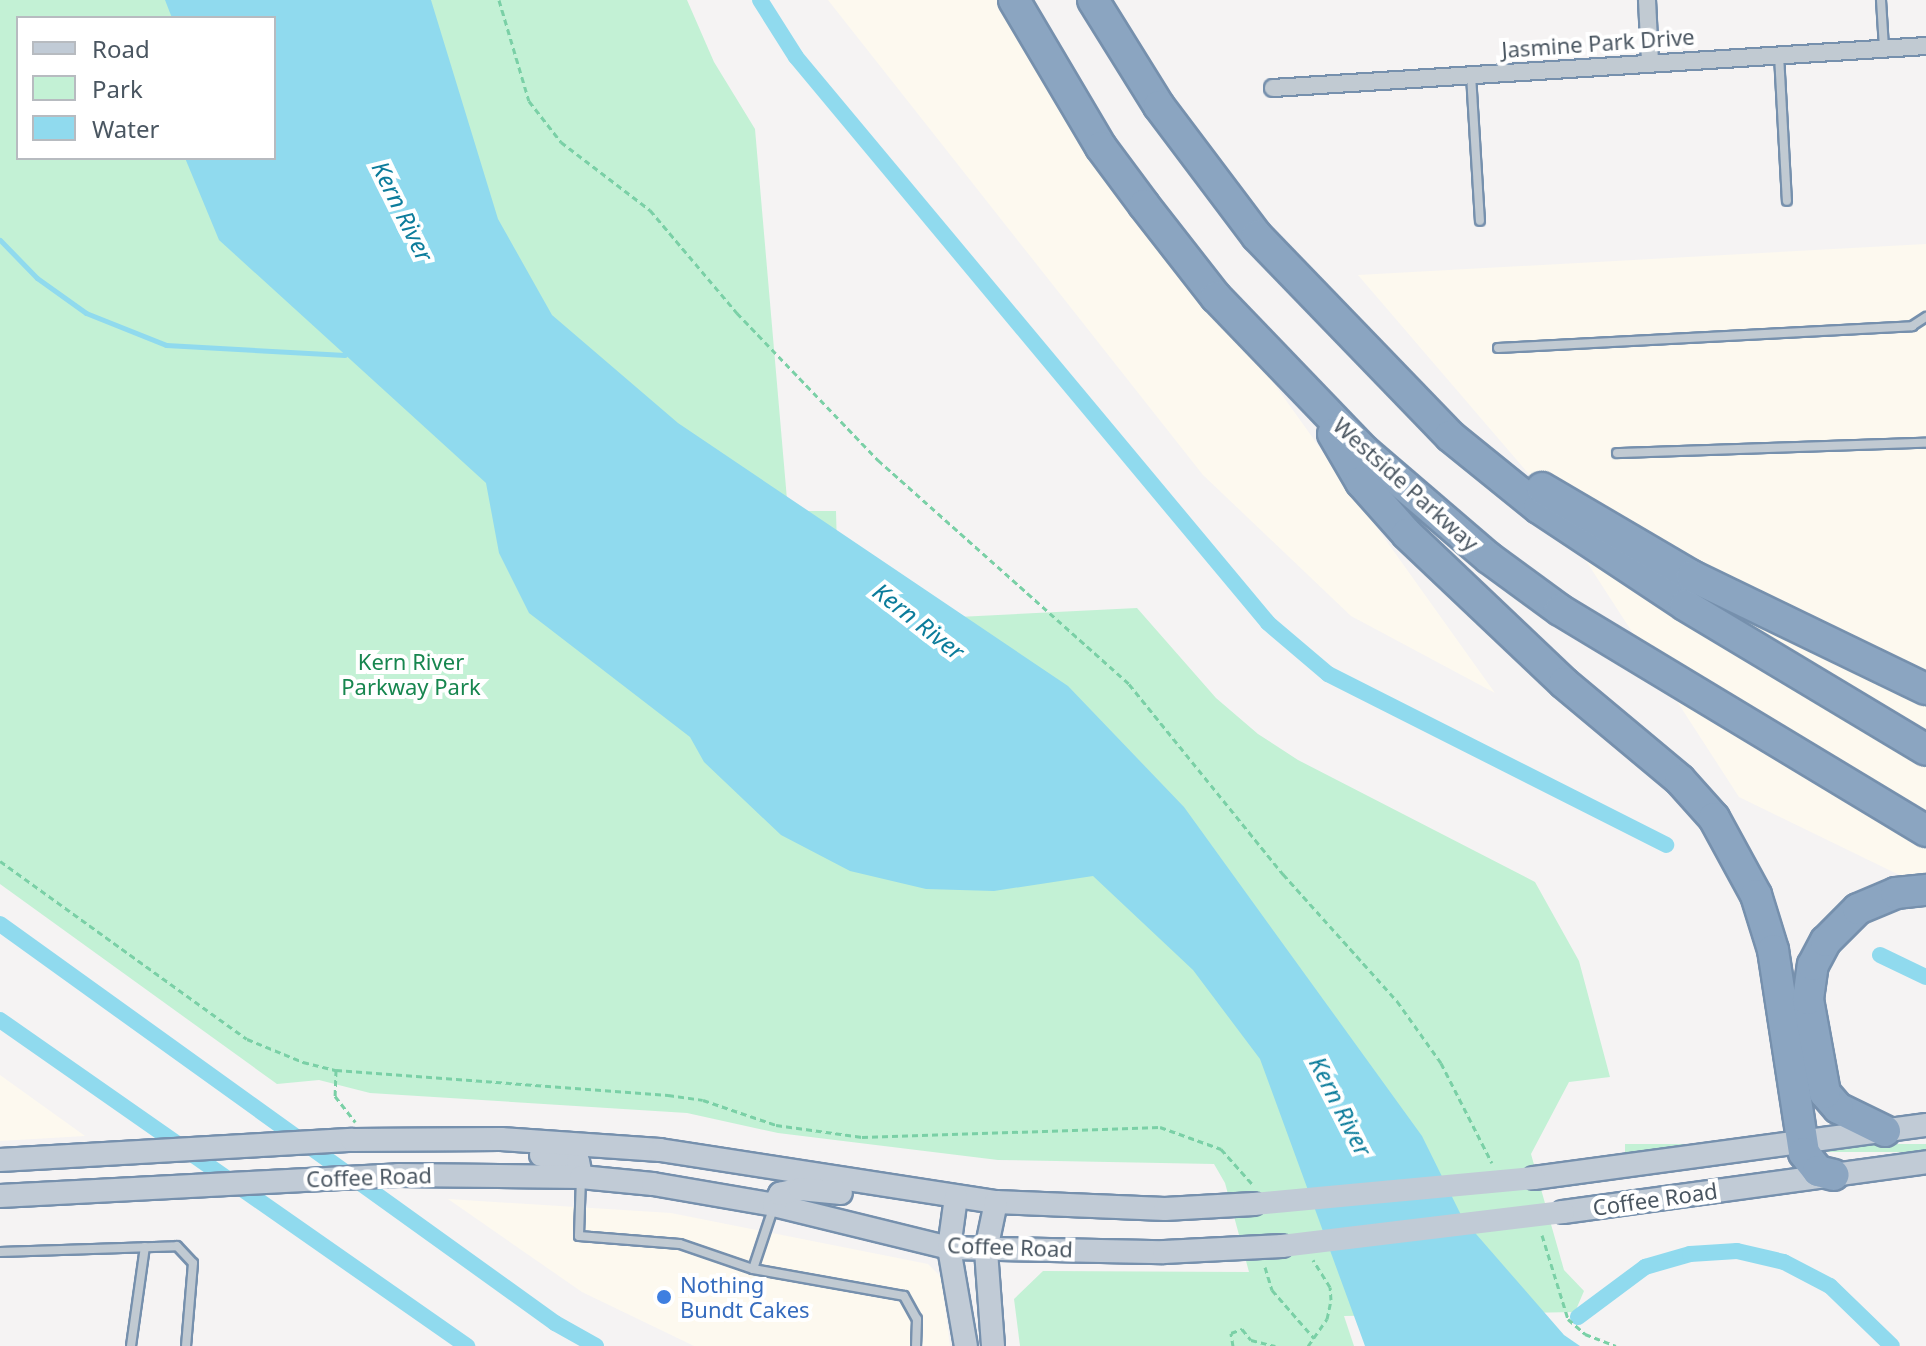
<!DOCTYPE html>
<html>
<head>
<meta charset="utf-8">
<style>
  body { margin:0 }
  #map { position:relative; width:1926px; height:1346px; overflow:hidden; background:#f5f3f3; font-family:"Noto Sans",sans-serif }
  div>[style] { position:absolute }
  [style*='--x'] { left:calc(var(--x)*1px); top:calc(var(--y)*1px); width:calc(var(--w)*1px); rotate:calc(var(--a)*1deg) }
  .commercial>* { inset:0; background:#fdf9ef }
  .green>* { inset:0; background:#c3f1d5; transform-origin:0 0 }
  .water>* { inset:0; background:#90daee }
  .stream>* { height:5px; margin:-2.5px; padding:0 2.5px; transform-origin:2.5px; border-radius:2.5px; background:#90daee }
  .canal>* { height:16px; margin:-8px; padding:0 8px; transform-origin:8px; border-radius:8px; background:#90daee }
  .path>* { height:3px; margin-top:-1.5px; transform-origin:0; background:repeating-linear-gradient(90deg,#7ad0a6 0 6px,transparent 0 10px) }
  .roads { filter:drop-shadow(2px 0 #7690ad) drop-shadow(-2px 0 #7690ad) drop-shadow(0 2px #7690ad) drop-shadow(0 -2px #7690ad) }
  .lane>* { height:8px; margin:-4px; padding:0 4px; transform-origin:4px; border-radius:4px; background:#c1cad2 }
  .street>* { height:16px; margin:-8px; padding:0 8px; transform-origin:8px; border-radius:8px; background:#c1cad2 }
  .secondary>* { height:22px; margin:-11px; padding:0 11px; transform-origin:11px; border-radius:11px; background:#c1cbd6 }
  .highway>* { height:30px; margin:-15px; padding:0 15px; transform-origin:15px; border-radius:15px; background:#8ba5c1 }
  .secondary-bridge>* { height:22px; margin:-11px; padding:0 11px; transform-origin:11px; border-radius:11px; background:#c1cbd6 }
  .dots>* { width:22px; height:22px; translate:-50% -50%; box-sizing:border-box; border:4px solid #fff; border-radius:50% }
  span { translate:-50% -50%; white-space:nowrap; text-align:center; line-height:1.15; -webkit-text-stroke:8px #fff; paint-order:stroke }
  .street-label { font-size:22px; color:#4a5661 }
  .park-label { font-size:22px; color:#17864f }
  .shop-label { font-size:22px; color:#366cbe }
  .left { translate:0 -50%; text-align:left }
  .water-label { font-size:24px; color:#0c7c9b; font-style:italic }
  .legend { position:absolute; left:16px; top:16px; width:260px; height:144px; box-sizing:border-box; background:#fff; border:2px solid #b7bbc0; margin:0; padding:10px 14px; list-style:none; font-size:24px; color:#4a5661 }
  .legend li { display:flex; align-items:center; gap:16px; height:40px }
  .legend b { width:40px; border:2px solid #b7bbc0 }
</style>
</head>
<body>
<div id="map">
  <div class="commercial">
    <div style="clip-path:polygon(828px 0,1000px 0,1495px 693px,1351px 616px,1203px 475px)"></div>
    <div style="clip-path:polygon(1926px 244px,1926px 888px,1739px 797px,1533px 479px,1358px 275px)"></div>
    <div style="clip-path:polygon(0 1075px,85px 1136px,0 1141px)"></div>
    <div style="clip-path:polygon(448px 1199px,671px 1213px,928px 1264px,941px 1277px,950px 1346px,694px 1346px,582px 1292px)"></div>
  </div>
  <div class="green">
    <div style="clip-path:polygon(evenodd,0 0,687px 0,714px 62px,755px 129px,788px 511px,836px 511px,839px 623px,1137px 608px,1216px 698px,1258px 734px,1298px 760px,1535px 882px,1579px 961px,1610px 1077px,1569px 1082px,1531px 1154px,1564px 1270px,1584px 1291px,1575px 1312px,1344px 1316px,1354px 1346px,1020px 1346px,1014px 1299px,1043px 1271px,1249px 1272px,1225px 1183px,1214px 1164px,998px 1160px,778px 1133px,687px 1113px,370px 1093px,319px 1080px,277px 1084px,0 884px,0 0,18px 18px,274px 18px,274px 158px,18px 158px,18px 18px)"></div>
    <div style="left:1926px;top:1144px;width:8px;height:301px;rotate:90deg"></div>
  </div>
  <div class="water">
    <div style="clip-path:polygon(165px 0,431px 0,498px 219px,552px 315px,678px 423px,1068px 686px,1184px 807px,1422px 1136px,1463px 1219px,1564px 1335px,1580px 1346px,1365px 1346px,1260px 1059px,1193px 970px,1093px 876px,994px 891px,926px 889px,850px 871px,781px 835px,704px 762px,690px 737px,529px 613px,499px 553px,486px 483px,219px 240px,185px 158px,274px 158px,274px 18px,172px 18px)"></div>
  </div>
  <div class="stream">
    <div style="--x:0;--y:240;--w:53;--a:45.8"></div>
    <div style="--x:37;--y:278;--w:60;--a:35.5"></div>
    <div style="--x:86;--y:313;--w:86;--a:21.8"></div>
    <div style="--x:166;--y:345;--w:179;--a:3.2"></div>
  </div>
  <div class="canal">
    <div style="--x:760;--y:0;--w:67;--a:57.7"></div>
    <div style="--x:796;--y:57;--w:737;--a:50.17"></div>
    <div style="--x:1268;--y:623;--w:79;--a:40.4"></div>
    <div style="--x:1328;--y:674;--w:379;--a:26.8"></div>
    <div style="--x:0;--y:924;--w:684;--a:35.71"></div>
    <div style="--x:555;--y:1323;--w:47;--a:29.3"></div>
    <div style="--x:1880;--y:955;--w:51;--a:25.6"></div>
    <div style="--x:0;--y:1020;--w:570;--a:34.92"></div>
    <div style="--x:1578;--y:1317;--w:84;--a:-36.7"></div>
    <div style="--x:1645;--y:1267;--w:47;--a:-16.1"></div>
    <div style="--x:1690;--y:1254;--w:47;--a:-3.7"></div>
    <div style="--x:1737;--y:1251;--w:48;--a:13.2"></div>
    <div style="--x:1784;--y:1262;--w:52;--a:27.6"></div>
    <div style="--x:1830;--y:1286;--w:86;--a:44.1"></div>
  </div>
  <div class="path">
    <div style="--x:499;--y:0;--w:105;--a:73.5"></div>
    <div style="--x:529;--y:101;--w:52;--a:52"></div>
    <div style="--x:561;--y:142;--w:112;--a:37.4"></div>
    <div style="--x:650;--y:210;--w:135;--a:49.8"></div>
    <div style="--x:737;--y:313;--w:204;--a:46.2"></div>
    <div style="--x:878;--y:460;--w:336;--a:41.7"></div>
    <div style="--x:1129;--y:684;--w:245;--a:51"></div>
    <div style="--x:1283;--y:874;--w:171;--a:48.1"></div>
    <div style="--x:1397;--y:1001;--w:76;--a:54.6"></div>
    <div style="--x:1441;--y:1063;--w:112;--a:63"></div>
    <div style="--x:0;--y:861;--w:304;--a:35.8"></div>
    <div style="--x:247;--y:1039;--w:61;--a:22.3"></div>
    <div style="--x:303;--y:1062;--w:34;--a:14"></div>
    <div style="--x:336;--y:1070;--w:333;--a:4.3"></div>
    <div style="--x:668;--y:1095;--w:35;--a:8"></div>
    <div style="--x:703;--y:1100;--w:77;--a:18.9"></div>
    <div style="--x:776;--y:1125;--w:87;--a:7.9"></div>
    <div style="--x:862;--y:1137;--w:298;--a:-1.9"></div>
    <div style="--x:1160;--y:1127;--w:65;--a:19.8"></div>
    <div style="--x:1221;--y:1149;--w:50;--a:48.3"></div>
    <div style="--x:336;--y:1070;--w:26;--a:92"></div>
    <div style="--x:335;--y:1096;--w:33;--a:52"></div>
    <div style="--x:1542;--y:1235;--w:88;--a:72.8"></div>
    <div style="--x:1568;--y:1319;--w:23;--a:41"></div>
    <div style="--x:1585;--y:1334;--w:33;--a:21"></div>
    <div style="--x:1265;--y:1267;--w:24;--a:73"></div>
    <div style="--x:1272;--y:1290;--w:64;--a:48.8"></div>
    <div style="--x:1233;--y:1346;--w:13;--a:-99"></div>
    <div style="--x:1231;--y:1333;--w:12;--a:-20"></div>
    <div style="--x:1242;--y:1329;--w:14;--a:51"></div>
    <div style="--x:1251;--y:1340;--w:25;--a:14"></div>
    <div style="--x:1308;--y:1346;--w:33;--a:-55"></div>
    <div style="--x:1327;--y:1319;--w:19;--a:-78"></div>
    <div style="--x:1331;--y:1300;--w:13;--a:-94"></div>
    <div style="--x:1330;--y:1287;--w:32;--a:-122"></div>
  </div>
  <div class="roads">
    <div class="lane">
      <div style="--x:1881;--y:0;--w:48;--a:86.4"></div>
      <div style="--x:1779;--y:55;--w:146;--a:86.9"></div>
      <div style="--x:1471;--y:75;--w:146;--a:86.5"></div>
      <div style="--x:1498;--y:348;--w:415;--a:-3"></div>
      <div style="--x:1912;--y:326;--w:17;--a:-33"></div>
      <div style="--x:1617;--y:453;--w:309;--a:-1.9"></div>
      <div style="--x:581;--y:1178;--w:58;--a:92"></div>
      <div style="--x:579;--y:1236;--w:101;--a:4.5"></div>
      <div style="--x:680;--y:1244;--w:77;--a:18.9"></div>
      <div style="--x:753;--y:1269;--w:153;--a:10.1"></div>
      <div style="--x:904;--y:1296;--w:26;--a:61"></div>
      <div style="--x:917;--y:1319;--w:27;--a:92"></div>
      <div style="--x:0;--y:1252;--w:177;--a:-1.9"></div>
      <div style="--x:177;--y:1246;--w:23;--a:47"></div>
      <div style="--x:193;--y:1263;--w:83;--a:94.8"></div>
      <div style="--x:753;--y:1269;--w:66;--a:-71.6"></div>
      <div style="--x:131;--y:1346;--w:100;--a:-82"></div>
    </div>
    <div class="street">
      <div style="--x:1647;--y:0;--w:61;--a:87.2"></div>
      <div style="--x:1273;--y:88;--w:654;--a:-3.68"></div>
    </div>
    <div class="secondary">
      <div style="--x:541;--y:1155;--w:37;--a:9"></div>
      <div style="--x:578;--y:1161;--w:16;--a:79"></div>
      <div style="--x:0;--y:1160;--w:353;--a:-3.3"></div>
      <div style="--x:352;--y:1140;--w:149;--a:-0.4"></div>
      <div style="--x:501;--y:1139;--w:159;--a:4"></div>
      <div style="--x:660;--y:1150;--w:340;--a:8.8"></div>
      <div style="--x:996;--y:1202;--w:169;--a:2.4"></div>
      <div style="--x:1165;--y:1209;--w:89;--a:-3.2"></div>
      <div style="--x:1534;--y:1178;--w:396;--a:-7.7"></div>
      <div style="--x:0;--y:1196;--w:399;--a:-3"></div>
      <div style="--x:398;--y:1175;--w:183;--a:0.6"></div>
      <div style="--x:581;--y:1177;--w:72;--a:5.6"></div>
      <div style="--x:653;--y:1184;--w:123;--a:9.8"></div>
      <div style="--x:774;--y:1205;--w:180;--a:13.8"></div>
      <div style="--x:949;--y:1248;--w:215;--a:1.1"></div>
      <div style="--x:1164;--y:1252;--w:118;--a:-2.9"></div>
      <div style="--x:956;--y:1197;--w:51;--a:97.8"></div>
      <div style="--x:949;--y:1248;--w:99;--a:80.2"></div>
      <div style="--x:774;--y:1205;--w:13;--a:-61"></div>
      <div style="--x:780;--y:1194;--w:21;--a:-14"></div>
      <div style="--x:800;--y:1189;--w:41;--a:5.6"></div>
      <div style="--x:1563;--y:1212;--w:366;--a:-7.8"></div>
      <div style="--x:993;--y:1346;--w:96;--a:-94.2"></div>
      <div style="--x:986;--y:1250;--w:49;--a:-78.2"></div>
    </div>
    <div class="highway">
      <div style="--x:1014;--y:0;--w:171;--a:59.4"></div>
      <div style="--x:1101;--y:147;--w:72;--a:53.4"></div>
      <div style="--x:1144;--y:205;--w:117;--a:52"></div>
      <div style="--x:1216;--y:297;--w:212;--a:46.1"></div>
      <div style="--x:1363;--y:450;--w:166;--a:40.6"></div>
      <div style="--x:1489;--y:558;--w:88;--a:36.2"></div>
      <div style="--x:1560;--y:610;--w:428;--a:31.1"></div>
      <div style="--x:1093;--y:0;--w:125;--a:58.1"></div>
      <div style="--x:1159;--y:106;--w:163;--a:53"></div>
      <div style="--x:1257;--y:236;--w:278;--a:46"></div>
      <div style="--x:1450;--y:436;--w:114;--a:39"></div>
      <div style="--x:1539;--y:508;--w:175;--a:33.6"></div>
      <div style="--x:1685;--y:605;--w:281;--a:31"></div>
      <div style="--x:1333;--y:434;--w:56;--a:59.7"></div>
      <div style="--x:1361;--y:482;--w:69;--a:48.5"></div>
      <div style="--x:1407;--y:534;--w:216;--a:43.5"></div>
      <div style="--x:1564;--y:683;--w:151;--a:39.9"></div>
      <div style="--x:1680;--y:780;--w:51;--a:48.2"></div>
      <div style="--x:1714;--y:818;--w:88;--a:61.4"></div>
      <div style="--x:1756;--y:895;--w:58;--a:72.8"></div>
      <div style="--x:1773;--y:950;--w:205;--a:81.3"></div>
      <div style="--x:1804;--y:1153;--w:23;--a:52"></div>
      <div style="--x:1818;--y:1171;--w:16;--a:14"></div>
      <div style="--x:1542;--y:488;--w:174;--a:30.4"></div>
      <div style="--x:1692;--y:576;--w:260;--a:25.8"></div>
      <div style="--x:1885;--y:1131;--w:52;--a:-153.9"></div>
      <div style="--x:1838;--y:1108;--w:20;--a:-131"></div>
      <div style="--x:1825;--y:1093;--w:96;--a:-100.3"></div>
      <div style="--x:1808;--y:999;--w:34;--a:-82"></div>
      <div style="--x:1813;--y:965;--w:27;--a:-62"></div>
      <div style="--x:1826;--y:941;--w:45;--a:-45"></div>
      <div style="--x:1858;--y:909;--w:41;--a:-22.8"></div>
      <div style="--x:1896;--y:893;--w:30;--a:-6"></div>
    </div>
  </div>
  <div class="secondary-bridge">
    <div style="--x:1254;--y:1204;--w:281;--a:-5.3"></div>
    <div style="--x:1282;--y:1246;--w:283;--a:-6.9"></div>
  </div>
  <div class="dots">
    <div style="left:664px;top:1297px;background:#3f7fe0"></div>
  </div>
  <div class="street-label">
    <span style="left:1598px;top:43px;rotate:-4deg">Jasmine Park Drive</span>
    <span style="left:1406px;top:484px;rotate:42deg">Westside Parkway</span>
    <span style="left:369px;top:1177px;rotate:-2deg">Coffee Road</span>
    <span style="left:1655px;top:1199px;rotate:-8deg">Coffee Road</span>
    <span style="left:1010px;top:1247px;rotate:2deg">Coffee Road</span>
  </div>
  <div class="park-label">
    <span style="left:411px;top:674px">Kern River<br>Parkway Park</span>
  </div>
  <div class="shop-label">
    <span class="left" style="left:680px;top:1297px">Nothing<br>Bundt Cakes</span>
  </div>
  <div class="water-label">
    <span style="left:403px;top:211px;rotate:64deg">Kern River</span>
    <span style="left:919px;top:621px;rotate:38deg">Kern River</span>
    <span style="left:1341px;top:1106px;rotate:63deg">Kern River</span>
  </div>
  <ul class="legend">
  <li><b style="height:10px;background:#c1cbd6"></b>Road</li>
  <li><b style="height:22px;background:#c3f1d5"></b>Park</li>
  <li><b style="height:22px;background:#90daee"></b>Water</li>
  </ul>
</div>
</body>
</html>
